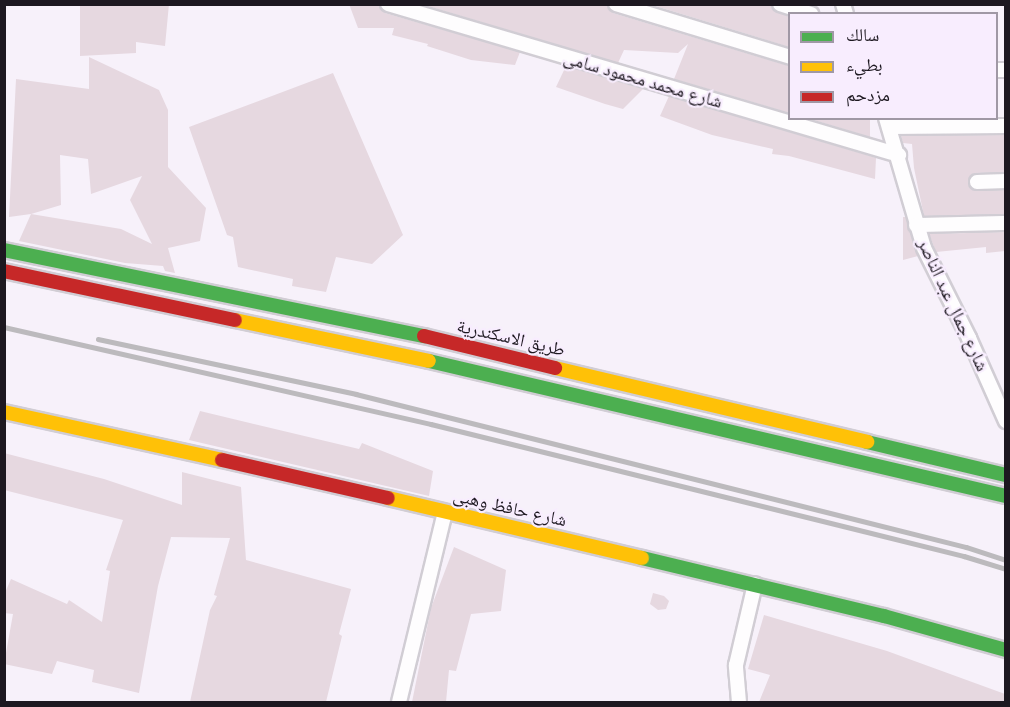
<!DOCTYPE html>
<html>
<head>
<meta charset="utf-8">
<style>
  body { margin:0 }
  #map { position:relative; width:1010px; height:707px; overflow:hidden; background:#f7f1fa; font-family:Figtree,"Noto Naskh Arabic",sans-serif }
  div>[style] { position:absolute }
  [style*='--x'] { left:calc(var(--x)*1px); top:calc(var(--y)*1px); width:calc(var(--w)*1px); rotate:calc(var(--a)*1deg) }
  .building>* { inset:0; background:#e6d8e0 }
  .roads { filter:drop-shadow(2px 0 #d1cdd4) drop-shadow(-2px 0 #d1cdd4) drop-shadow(0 2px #d1cdd4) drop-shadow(0 -2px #d1cdd4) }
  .street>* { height:14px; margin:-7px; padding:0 7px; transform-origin:7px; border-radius:7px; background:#fefdfe }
  .fast>* { height:14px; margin:-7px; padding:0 7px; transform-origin:7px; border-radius:7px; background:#4caf50 }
  .slow>* { height:14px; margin:-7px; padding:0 7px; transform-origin:7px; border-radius:7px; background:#ffc107 }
  .jam>* { height:14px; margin:-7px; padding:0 7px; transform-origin:7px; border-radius:7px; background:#c62828 }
  .rail>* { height:4.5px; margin:-2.25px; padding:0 2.25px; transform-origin:2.25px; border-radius:2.25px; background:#bcbabd }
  span { translate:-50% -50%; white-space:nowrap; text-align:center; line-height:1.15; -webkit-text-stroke:4.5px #f8edfe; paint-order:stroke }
  .street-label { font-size:18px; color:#1d1820 }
  .frame { position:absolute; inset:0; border:6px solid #1d1820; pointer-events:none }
  .legend { position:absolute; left:788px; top:12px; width:210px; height:108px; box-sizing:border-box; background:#f8edfe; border:2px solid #a098a5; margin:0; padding:8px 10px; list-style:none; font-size:18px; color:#1d1820 }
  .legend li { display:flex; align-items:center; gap:12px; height:30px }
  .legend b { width:30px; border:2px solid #a098a5 }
</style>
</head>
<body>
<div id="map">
  <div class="building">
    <div style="clip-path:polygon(80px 4px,169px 4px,165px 46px,136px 42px,136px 53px,80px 56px)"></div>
    <div style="clip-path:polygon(349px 4px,379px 4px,385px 13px,520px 52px,515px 65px,471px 60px,427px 46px,428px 44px,392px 35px,394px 28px,358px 28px)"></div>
    <div style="clip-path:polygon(421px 4px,607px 4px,613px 13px,789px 66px,789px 113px,674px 79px,688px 44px,678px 53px,624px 50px,618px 63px)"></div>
    <div style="clip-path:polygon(649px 4px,771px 4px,774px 10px,789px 17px,789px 47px)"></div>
    <div style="clip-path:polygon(evenodd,89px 57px,159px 90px,168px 110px,168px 167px,206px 208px,200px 241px,168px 248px,175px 273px,165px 271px,163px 266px,125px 263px,19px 241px,31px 214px,9px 217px,16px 79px,89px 89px,89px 57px,60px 155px,88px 159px,91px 194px,142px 176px,130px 200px,152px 244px,121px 229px,31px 214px,61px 205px,60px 155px)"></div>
    <div style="clip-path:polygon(566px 66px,643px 89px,623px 109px,605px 104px,556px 87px)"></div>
    <div style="clip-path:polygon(333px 73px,403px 235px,372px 264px,336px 257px,326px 292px,292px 286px,293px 279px,238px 267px,233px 237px,227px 235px,189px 127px)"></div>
    <div style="clip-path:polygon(669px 96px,870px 156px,876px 158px,875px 179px,789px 156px,772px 154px,773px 149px,712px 135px,660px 116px)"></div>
    <div style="clip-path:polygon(807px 118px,870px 118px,870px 137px)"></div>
    <div style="clip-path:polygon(1005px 135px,1005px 172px,976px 173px,968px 182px,970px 187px,977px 191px,1005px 190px,1005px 214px,924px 216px,914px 168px,912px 144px,903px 143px,901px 136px)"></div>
    <div style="clip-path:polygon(903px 217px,906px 217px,918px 256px,903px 260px)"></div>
    <div style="clip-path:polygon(1005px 232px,1005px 251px,986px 253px,986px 247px,936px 252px,929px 234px)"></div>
    <div style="clip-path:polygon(200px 411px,359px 449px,362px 443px,433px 471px,429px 496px,189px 440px)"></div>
    <div style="clip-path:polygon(4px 453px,104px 479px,182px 505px,182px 472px,241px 487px,246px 560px,351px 589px,339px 634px,342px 636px,326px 702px,190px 702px,210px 610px,217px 596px,214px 595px,230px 538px,171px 537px,158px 586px,139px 693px,92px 682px,94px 670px,57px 661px,52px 674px,4px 664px,13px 614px,4px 613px,4px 595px,11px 579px,67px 604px,69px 600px,102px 622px,110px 571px,106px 570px,123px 520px,4px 490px)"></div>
    <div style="clip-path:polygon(454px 547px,506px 570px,501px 611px,471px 614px,456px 671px,449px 670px,446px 702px,412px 702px,431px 608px)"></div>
    <div style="clip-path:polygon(653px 593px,664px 596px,669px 601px,666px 609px,658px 610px,650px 604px)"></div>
    <div style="clip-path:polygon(764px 615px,887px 651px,1005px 694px,1005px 702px,759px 702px,770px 675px,748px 669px)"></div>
  </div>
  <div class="roads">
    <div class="street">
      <div style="--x:388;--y:4;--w:533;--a:16.46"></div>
      <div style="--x:616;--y:4;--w:182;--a:16.9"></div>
      <div style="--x:780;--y:4;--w:33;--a:18"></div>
      <div style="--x:843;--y:4;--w:10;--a:73"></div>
      <div style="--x:996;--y:70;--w:10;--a:0"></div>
      <div style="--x:886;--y:118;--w:135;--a:73.7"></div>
      <div style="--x:924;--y:248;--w:101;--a:63.4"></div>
      <div style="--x:969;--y:338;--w:91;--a:66"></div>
      <div style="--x:889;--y:127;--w:117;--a:-0.5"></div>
      <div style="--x:977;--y:182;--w:29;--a:-2"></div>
      <div style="--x:916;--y:225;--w:90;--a:-1.3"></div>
      <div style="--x:399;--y:702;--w:195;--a:-76.4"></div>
      <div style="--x:739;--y:702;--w:37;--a:-95"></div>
      <div style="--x:736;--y:665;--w:83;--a:-76.8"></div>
    </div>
    <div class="fast">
      <div style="--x:4;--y:250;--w:429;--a:11.6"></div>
      <div style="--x:429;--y:361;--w:593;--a:13.17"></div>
      <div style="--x:867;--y:442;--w:143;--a:13.4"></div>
      <div style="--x:642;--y:558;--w:249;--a:13.5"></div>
      <div style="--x:884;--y:616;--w:127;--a:15.6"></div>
    </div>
    <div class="slow">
      <div style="--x:235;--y:320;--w:198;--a:11.9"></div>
      <div style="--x:555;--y:368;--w:321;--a:13.3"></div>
      <div style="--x:4;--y:412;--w:223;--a:12.4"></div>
      <div style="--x:388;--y:498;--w:261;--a:13.3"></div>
    </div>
    <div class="jam">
      <div style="--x:4;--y:271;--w:236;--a:12"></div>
      <div style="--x:424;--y:336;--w:135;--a:13.7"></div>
      <div style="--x:222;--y:460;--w:170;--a:12.9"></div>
    </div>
  </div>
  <div class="rail">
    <div style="--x:4;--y:327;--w:438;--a:12.8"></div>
    <div style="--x:431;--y:424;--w:549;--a:13.91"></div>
    <div style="--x:964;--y:556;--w:44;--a:17.2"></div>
    <div style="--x:98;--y:339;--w:264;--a:12"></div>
    <div style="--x:356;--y:394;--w:629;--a:14.08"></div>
    <div style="--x:966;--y:547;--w:42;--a:18"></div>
  </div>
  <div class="street-label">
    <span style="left:643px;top:80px;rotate:16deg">شارع محمد محمود سامى</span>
    <span style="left:953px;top:305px;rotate:65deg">شارع جمال عبد الناصر</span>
    <span style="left:511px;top:338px;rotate:13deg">طريق الاسكندرية</span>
    <span style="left:510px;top:508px;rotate:13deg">شارع حافظ وهبى</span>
  </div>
  <div class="frame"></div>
  <ul class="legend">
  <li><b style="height:8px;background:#4caf50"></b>سالك</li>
  <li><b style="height:8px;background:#ffc107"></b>بطيء</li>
  <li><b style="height:8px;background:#c62828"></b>مزدحم</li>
  </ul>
</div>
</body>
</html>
